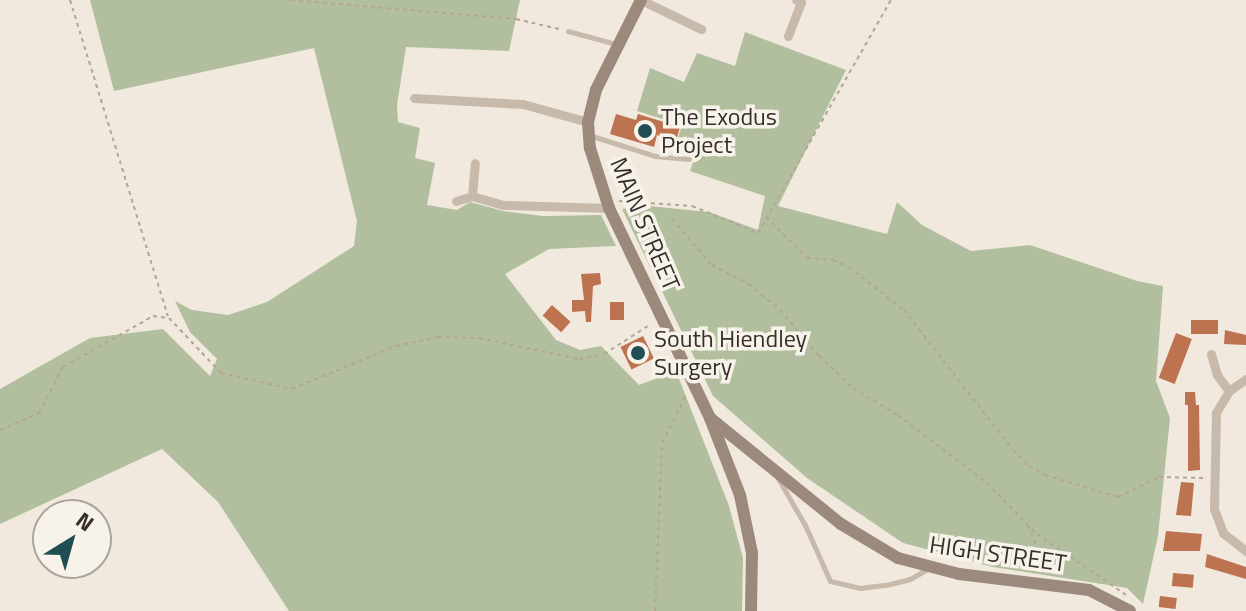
<!DOCTYPE html>
<html>
<head>
<meta charset="utf-8">
<style>
  body { margin:0 }
  #map { position:relative; width:1246px; height:611px; overflow:hidden; background:#f1e9dd; font-family:"Titillium Web",sans-serif }
  div>[style] { position:absolute }
  [style*='--x'] { left:calc(var(--x)*1px); top:calc(var(--y)*1px); width:calc(var(--w)*1px); rotate:calc(var(--a)*1deg) }
  .green>* { inset:0; background:#b1bf9e }
  .building>* { inset:0; background:#bd734f; transform-origin:0 0 }
  .path>* { height:2px; margin-top:-1px; transform-origin:0; background:repeating-linear-gradient(90deg,#b4a594 0 4px,transparent 0 8px) }
  .lane>* { height:5px; margin:-2.5px; padding:0 2.5px; transform-origin:2.5px; border-radius:2.5px; background:#c8baaa }
  .street>* { height:9px; margin:-4.5px; padding:0 4.5px; transform-origin:4.5px; border-radius:4.5px; background:#c8baaa }
  .secondary>* { height:12px; margin:-6px; padding:0 6px; transform-origin:6px; border-radius:6px; background:#9b8a7b }
  .dots>* { width:22px; height:22px; translate:-50% -50%; box-sizing:border-box; border:4px solid #f8f3ea; border-radius:50% }
  span { translate:-50% -50%; white-space:nowrap; text-align:center; line-height:1.15; -webkit-text-stroke:7px #f8f3ea; paint-order:stroke }
  .poi-label { font-size:24px; color:#362e29 }
  .left { translate:0 -50%; text-align:left }
  .street-label { font-size:24px; color:#362e29 }
  .north { position:absolute; left:32px; top:499px; width:80px; height:80px; box-sizing:border-box; background:#f8f3ea; border:2px solid #aaa49d; border-radius:50%; rotate:37deg; font-size:22px; font-weight:700; line-height:32px; text-align:center; color:#362e29 }
  .north::after { content:''; display:block; margin:auto; width:28px; height:36px; background:#214d55; clip-path:polygon(50% 0,100% 100%,50% 72%,0 100%) }
</style>
</head>
<body>
<div id="map">
  <div class="green">
    <div style="clip-path:polygon(90px 0,520px 0,509px 51px,406px 47px,397px 105px,398px 122px,420px 128px,415px 158px,435px 163px,427px 205px,457px 210px,470px 202px,503px 211px,543px 216px,601px 215px,616px 246px,549px 249px,505px 274px,556px 340px,580px 350px,601px 346px,639px 385px,676px 371px,729px 506px,743px 558px,742px 611px,289px 611px,218px 502px,162px 449px,0 524px,0 389px,90px 338px,163px 329px,210px 376px,217px 359px,190px 332px,175px 301px,192px 310px,228px 315px,267px 302px,354px 246px,357px 221px,314px 48px,114px 91px)"></div>
    <div style="clip-path:polygon(745px 32px,846px 70px,778px 206px,887px 234px,897px 202px,922px 225px,971px 251px,1030px 245px,1137px 281px,1163px 286px,1156px 381px,1170px 418px,1158px 536px,1143px 604px,1127px 588px,993px 567px,903px 543px,807px 478px,713px 396px,622px 209px,639px 205px,709px 212px,758px 230px,765px 196px,690px 171px,698px 149px,677px 141px,682px 125px,637px 111px,650px 68px,684px 82px,697px 53px,735px 66px)"></div>
  </div>
  <div class="building">
    <div style="clip-path:polygon(616px 114px,636px 120px,638px 114px,680px 127px,676px 141px,657px 135px,654px 147px,610px 134px)"></div>
    <div style="clip-path:polygon(600px 273px,601px 284px,593px 286px,591px 322px,586px 322px,585px 311px,572px 312px,572px 300px,584px 300px,581px 274px)"></div>
    <div style="left:610px;top:302px;width:14px;height:18px"></div>
    <div style="left:552px;top:305px;width:25px;height:14px;rotate:42deg"></div>
    <div style="left:1191px;top:320px;width:27px;height:14px"></div>
    <div style="clip-path:polygon(1225px 330px,1246px 335px,1246px 345px,1224px 344px)"></div>
    <div style="left:1176px;top:333px;width:17px;height:48px;rotate:21deg"></div>
    <div style="left:643px;top:336px;width:25px;height:25px;rotate:64deg"></div>
    <div style="clip-path:polygon(1185px 392px,1195px 392px,1196px 405px,1199px 405px,1200px 470px,1188px 471px,1188px 405px,1192px 405px,1185px 405px)"></div>
    <div style="clip-path:polygon(1181px 482px,1194px 483px,1191px 516px,1176px 515px)"></div>
    <div style="clip-path:polygon(1166px 531px,1202px 534px,1200px 551px,1163px 551px)"></div>
    <div style="clip-path:polygon(1207px 554px,1246px 567px,1246px 579px,1205px 567px)"></div>
    <div style="left:1173px;top:573px;width:21px;height:13px;rotate:5deg"></div>
    <div style="left:1160px;top:596px;width:17px;height:11px;rotate:7deg"></div>
  </div>
  <div class="path">
    <div style="--x:70;--y:0;--w:331;--a:72.8"></div>
    <div style="--x:291;--y:0;--w:226;--a:4.8"></div>
    <div style="--x:516;--y:19;--w:44;--a:13.1"></div>
    <div style="--x:619;--y:201;--w:73;--a:3.9"></div>
    <div style="--x:692;--y:206;--w:71;--a:22.2"></div>
    <div style="--x:758;--y:233;--w:268;--a:-60.3"></div>
    <div style="--x:766;--y:217;--w:58;--a:45"></div>
    <div style="--x:807;--y:258;--w:26;--a:4"></div>
    <div style="--x:833;--y:260;--w:17;--a:24"></div>
    <div style="--x:849;--y:267;--w:70;--a:38"></div>
    <div style="--x:904;--y:310;--w:177;--a:52.1"></div>
    <div style="--x:1013;--y:450;--w:23;--a:45"></div>
    <div style="--x:1029;--y:466;--w:18;--a:29"></div>
    <div style="--x:1045;--y:475;--w:76;--a:16.8"></div>
    <div style="--x:1118;--y:497;--w:46;--a:-26"></div>
    <div style="--x:1159;--y:477;--w:46;--a:1.2"></div>
    <div style="--x:672;--y:219;--w:61;--a:49"></div>
    <div style="--x:712;--y:265;--w:42;--a:27.2"></div>
    <div style="--x:749;--y:284;--w:40;--a:40"></div>
    <div style="--x:780;--y:310;--w:60;--a:49.7"></div>
    <div style="--x:819;--y:356;--w:47;--a:43.3"></div>
    <div style="--x:853;--y:388;--w:52;--a:31"></div>
    <div style="--x:898;--y:415;--w:112;--a:37.4"></div>
    <div style="--x:987;--y:483;--w:71;--a:45.6"></div>
    <div style="--x:1037;--y:534;--w:108;--a:34.4"></div>
    <div style="--x:0;--y:430;--w:43;--a:-23.6"></div>
    <div style="--x:39;--y:413;--w:52;--a:-62.4"></div>
    <div style="--x:63;--y:367;--w:103;--a:-29.5"></div>
    <div style="--x:153;--y:316;--w:16;--a:7"></div>
    <div style="--x:169;--y:318;--w:76;--a:46.6"></div>
    <div style="--x:221;--y:373;--w:73;--a:12.7"></div>
    <div style="--x:292;--y:389;--w:113;--a:-22.5"></div>
    <div style="--x:396;--y:346;--w:43;--a:-12.1"></div>
    <div style="--x:438;--y:337;--w:41;--a:1.4"></div>
    <div style="--x:479;--y:338;--w:102;--a:11.9"></div>
    <div style="--x:579;--y:359;--w:25;--a:-11"></div>
    <div style="--x:604;--y:354;--w:56;--a:-32.6"></div>
    <div style="--x:1028;--y:525;--w:54;--a:68.2"></div>
    <div style="--x:655;--y:611;--w:168;--a:-87.6"></div>
    <div style="--x:662;--y:443;--w:54;--a:-63.4"></div>
  </div>
  <div class="lane">
    <div style="--x:568;--y:31;--w:50;--a:15.2"></div>
    <div style="--x:589;--y:135;--w:69;--a:17.7"></div>
    <div style="--x:655;--y:156;--w:34;--a:5"></div>
    <div style="--x:776;--y:475;--w:58;--a:59.9"></div>
    <div style="--x:805;--y:525;--w:61;--a:65.9"></div>
    <div style="--x:830;--y:581;--w:31;--a:13"></div>
    <div style="--x:860;--y:588;--w:26;--a:-7"></div>
    <div style="--x:886;--y:585;--w:25;--a:-14"></div>
    <div style="--x:910;--y:579;--w:20;--a:-30"></div>
  </div>
  <div class="street">
    <div style="--x:641;--y:0;--w:67;--a:25.8"></div>
    <div style="--x:788;--y:36;--w:36;--a:-69"></div>
    <div style="--x:801;--y:2;--w:5;--a:-158"></div>
    <div style="--x:414;--y:98;--w:109;--a:3.2"></div>
    <div style="--x:523;--y:104;--w:67;--a:15.5"></div>
    <div style="--x:472;--y:196;--w:33;--a:16"></div>
    <div style="--x:504;--y:205;--w:105;--a:1.6"></div>
    <div style="--x:456;--y:201;--w:17;--a:-17"></div>
    <div style="--x:472;--y:196;--w:33;--a:-85"></div>
    <div style="--x:1211;--y:354;--w:22;--a:74"></div>
    <div style="--x:1217;--y:375;--w:20;--a:53"></div>
    <div style="--x:1246;--y:379;--w:21;--a:145"></div>
    <div style="--x:1229;--y:391;--w:26;--a:121"></div>
    <div style="--x:1216;--y:413;--w:96;--a:91.2"></div>
    <div style="--x:1214;--y:509;--w:26;--a:69"></div>
    <div style="--x:1223;--y:533;--w:29;--a:38"></div>
  </div>
  <div class="secondary">
    <div style="--x:641;--y:0;--w:101;--a:116.6"></div>
    <div style="--x:596;--y:90;--w:33;--a:104"></div>
    <div style="--x:588;--y:122;--w:26;--a:86"></div>
    <div style="--x:590;--y:148;--w:63;--a:72.4"></div>
    <div style="--x:609;--y:208;--w:233;--a:64.3"></div>
    <div style="--x:710;--y:418;--w:83;--a:68.7"></div>
    <div style="--x:740;--y:495;--w:59;--a:78.3"></div>
    <div style="--x:752;--y:553;--w:58;--a:91"></div>
    <div style="--x:710;--y:418;--w:169;--a:39"></div>
    <div style="--x:841;--y:524;--w:66;--a:30.8"></div>
    <div style="--x:898;--y:558;--w:63;--a:14.7"></div>
    <div style="--x:959;--y:574;--w:131;--a:7"></div>
    <div style="--x:1089;--y:590;--w:46;--a:27.1"></div>
  </div>
  <div class="dots">
    <div style="left:645px;top:131px;background:#214d55"></div>
    <div style="left:638px;top:353px;background:#214d55"></div>
  </div>
  <div class="poi-label">
    <span class="left" style="left:661px;top:131px">The Exodus<br>Project</span>
    <span class="left" style="left:654px;top:353px">South Hiendley<br>Surgery</span>
  </div>
  <div class="street-label">
    <span style="left:645px;top:224px;rotate:67deg">MAIN STREET</span>
    <span style="left:998px;top:554px;rotate:8deg">HIGH STREET</span>
  </div>
  <div class="north">N</div>
</div>
</body>
</html>
